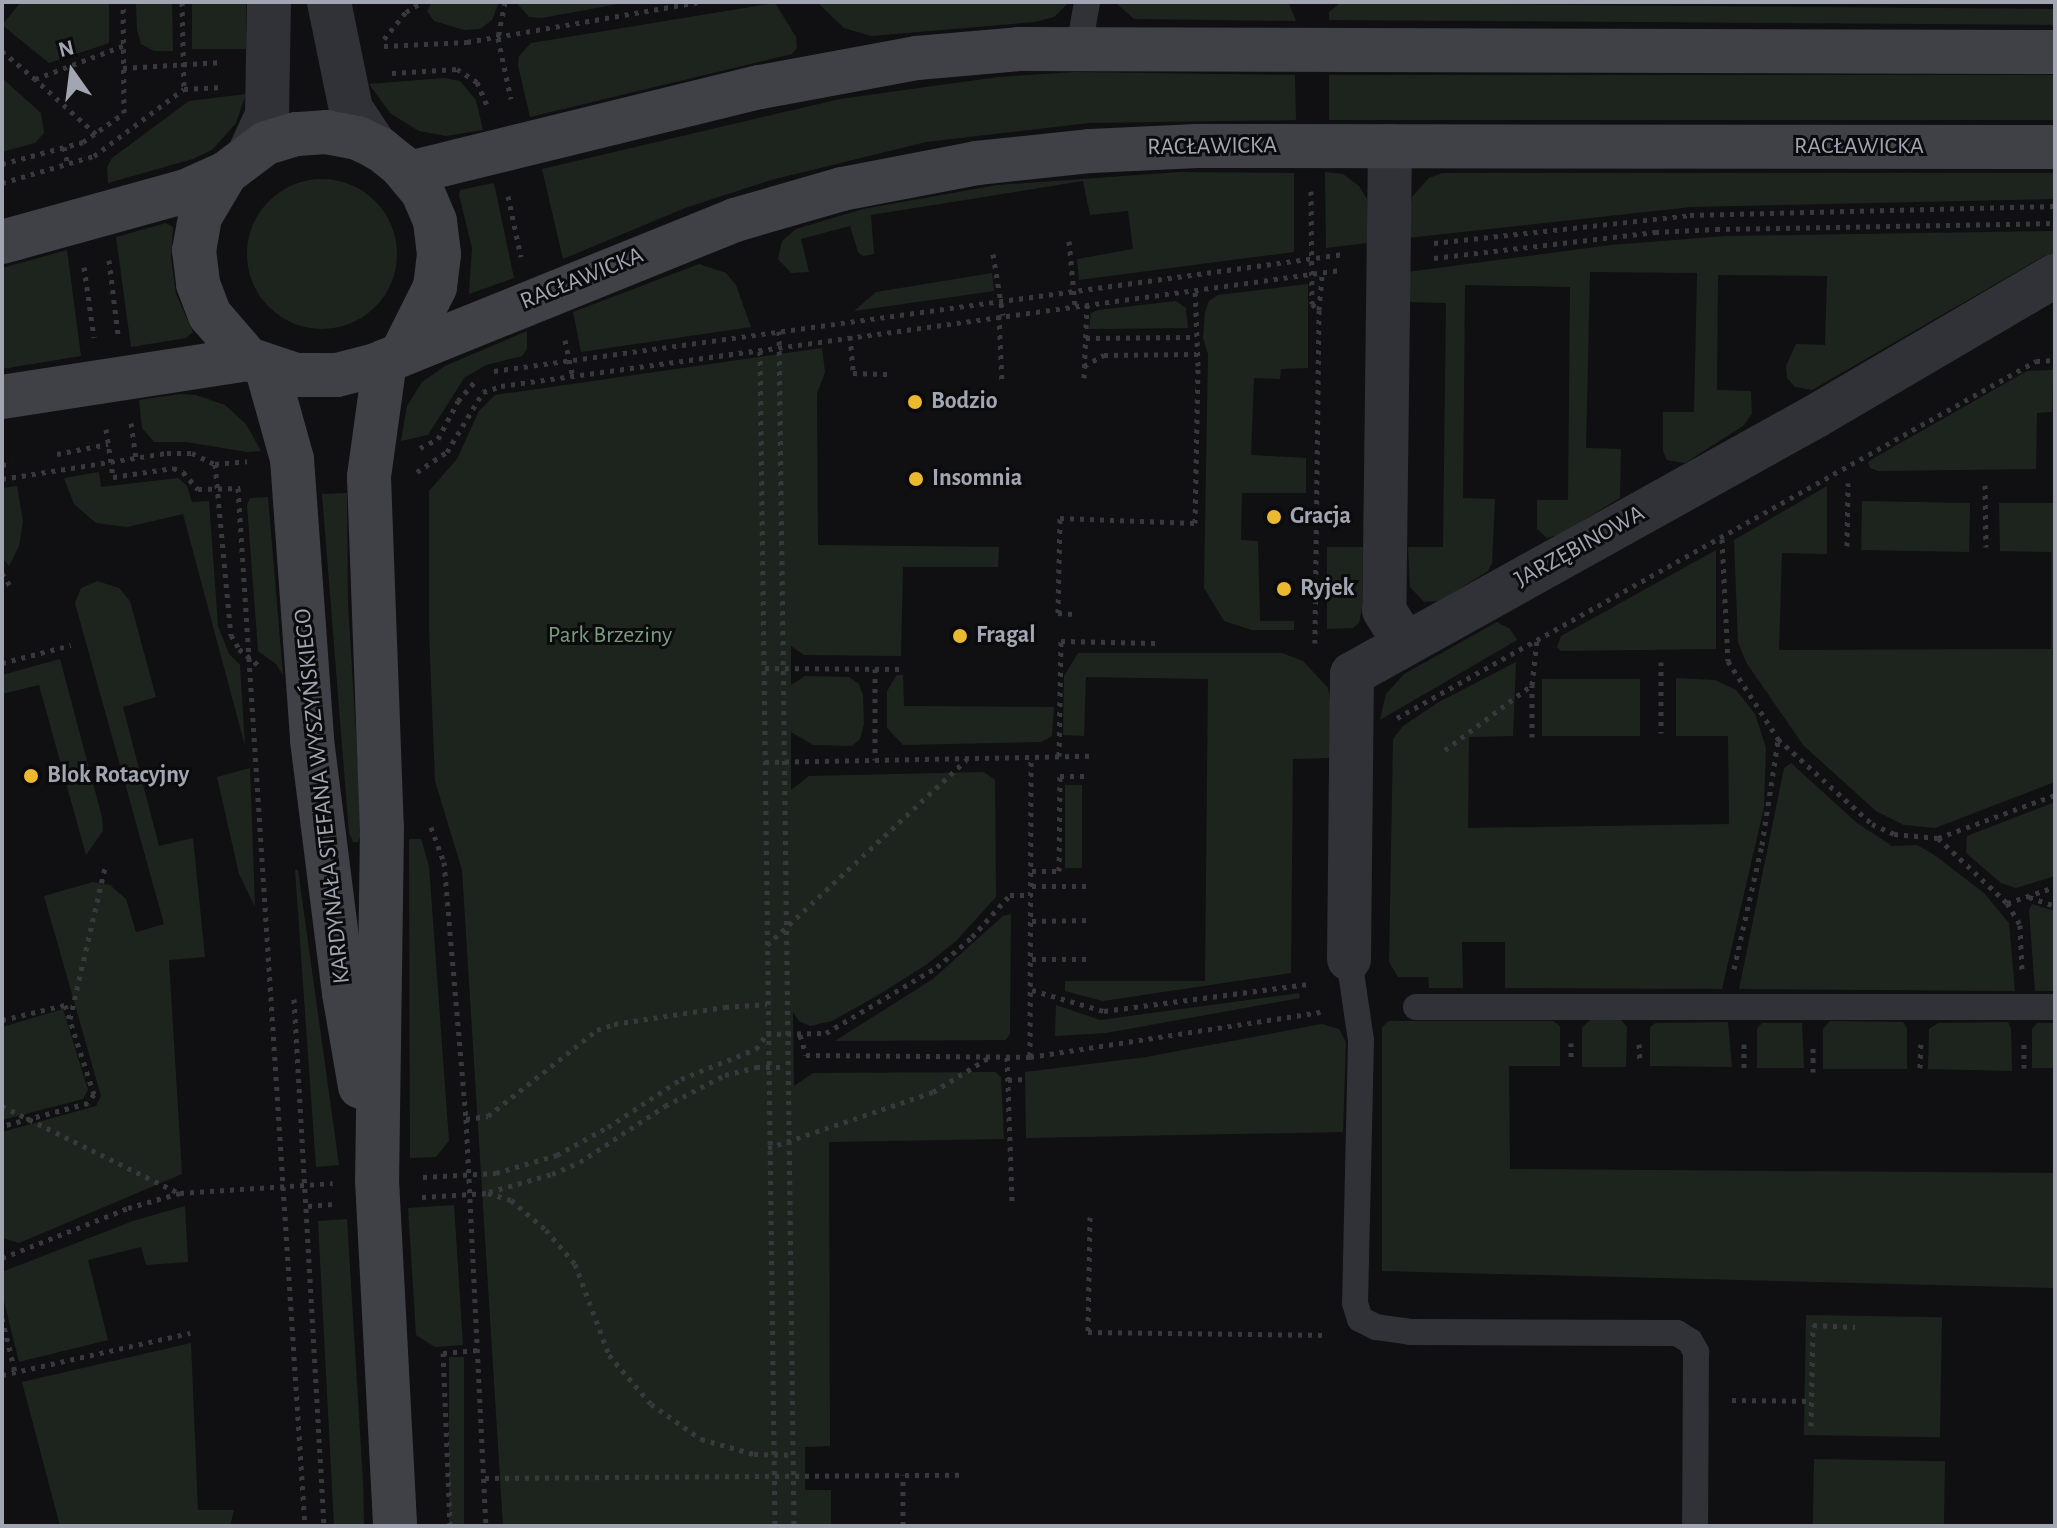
<!DOCTYPE html>
<html>
<head>
<meta charset="utf-8">
<style>
  body { margin:0 }
  #map { position:relative; width:2057px; height:1528px; overflow:hidden; background:#101012; font-family:"Alegreya Sans",sans-serif }
  div>[style] { position:absolute }
  [style*='--x'] { left:calc(var(--x)*1px); top:calc(var(--y)*1px); width:calc(var(--w)*1px); rotate:calc(var(--a)*1deg) }
  .green>* { inset:0; background:#1d241e; transform-origin:0 0 }
  .round { border-radius:50% }
  .path>* { height:5px; margin-top:-2.5px; transform-origin:0; background:repeating-linear-gradient(90deg,#38393d 0 4px,transparent 0 10px) }
  .lane>* { height:26px; margin:-13px; padding:0 13px; transform-origin:13px; border-radius:13px; background:#313237 }
  .street>* { height:44px; margin:-22px; padding:0 22px; transform-origin:22px; border-radius:22px; background:#313237 }
  .secondary>* { height:44px; margin:-22px; padding:0 22px; transform-origin:22px; border-radius:22px; background:#404146 }
  .dots>* { width:22px; height:22px; translate:-50% -50%; box-sizing:border-box; border:4px solid #0b0b0d; border-radius:50% }
  span { translate:-50% -50%; white-space:nowrap; text-align:center; line-height:1.15; -webkit-text-stroke:6px #0b0b0d; paint-order:stroke }
  .street-label { font-size:24px; color:#a2a6b2 }
  .poi-label { font-size:24px; color:#a2a6b2; font-weight:700 }
  .left { translate:0 -50%; text-align:left }
  .park-label { font-size:24px; color:#799d7e }
  .frame { position:absolute; inset:0; border:4px solid #a2a6b2; pointer-events:none }
  .north { position:absolute; left:32px; top:32px; width:80px; height:80px; -webkit-text-stroke:6px #0b0b0d; paint-order:stroke; rotate:346deg; font-size:22px; font-weight:700; line-height:32px; text-align:center; color:#a2a6b2 }
  .north::after { content:''; display:block; margin:auto; width:28px; height:36px; background:#a2a6b2; clip-path:polygon(50% 0,100% 100%,50% 72%,0 100%) }
</style>
</head>
<body>
<div id="map">
  <div class="green">
    <div style="clip-path:polygon(21px 2px,109px 2px,109px 43px,49px 63px,2px 25px)"></div>
    <div style="clip-path:polygon(136px 2px,172px 2px,173px 51px,154px 51px,141px 44px,137px 30px)"></div>
    <div style="left:192px;top:2px;width:54px;height:47px"></div>
    <div style="clip-path:polygon(432px 2px,499px 2px,492px 20px,480px 29px,464px 30px,434px 21px,427px 11px)"></div>
    <div style="clip-path:polygon(516px 2px,629px 2px,542px 18px,529px 17px)"></div>
    <div style="clip-path:polygon(817px 2px,1069px 2px,1054px 17px,1035px 22px,871px 36px,844px 28px)"></div>
    <div style="clip-path:polygon(1115px 2px,1289px 4px,1296px 21px,1134px 19px)"></div>
    <div style="clip-path:polygon(775px 3px,796px 37px,797px 48px,792px 54px,530px 117px,518px 65px,519px 56px,531px 43px)"></div>
    <div style="clip-path:polygon(1340px 3px,2055px 9px,2055px 25px,1329px 20px,1329px 12px)"></div>
    <div style="clip-path:polygon(1075px 72px,1295px 75px,1296px 120px,1089px 123px,926px 142px,771px 180px,685px 208px,563px 259px,542px 169px,840px 99px,998px 77px)"></div>
    <div style="left:1329px;top:75px;width:726px;height:45px"></div>
    <div style="clip-path:polygon(2px 78px,41px 113px,44px 133px,35px 143px,2px 152px)"></div>
    <div style="clip-path:polygon(444px 78px,460px 81px,476px 100px,483px 130px,446px 136px,419px 131px,390px 113px,369px 84px)"></div>
    <div style="clip-path:polygon(246px 94px,236px 123px,212px 150px,193px 159px,108px 183px,107px 167px,112px 158px,189px 101px)"></div>
    <div style="clip-path:polygon(1180px 172px,1294px 173px,1294px 252px,1079px 280px,1077px 259px,1133px 249px,1128px 211px,1090px 215px,1083px 181px,871px 215px,874px 254px,863px 256px,858px 252px,850px 226px,801px 239px,809px 272px,791px 273px,778px 259px,782px 241px,796px 229px,863px 209px,997px 185px)"></div>
    <div style="clip-path:polygon(1325px 172px,1343px 174px,1359px 186px,1367px 199px,1367px 243px,1326px 248px)"></div>
    <div style="clip-path:polygon(1442px 173px,2055px 173px,2055px 199px,1691px 207px,1407px 238px,1412px 197px,1429px 178px)"></div>
    <div class="round" style="left:247px;top:179px;width:150px;height:150px"></div>
    <div style="clip-path:polygon(494px 183px,514px 278px,469px 294px,472px 248px,459px 195px,460px 190px)"></div>
    <div style="clip-path:polygon(166px 223px,173px 227px,171px 258px,176px 294px,193px 332px,186px 338px,131px 347px,116px 237px)"></div>
    <div style="clip-path:polygon(2054px 231px,2054px 254px,2044px 256px,1812px 390px,1795px 387px,1787px 378px,1786px 366px,1796px 344px,1825px 345px,1827px 276px,1718px 275px,1717px 390px,1751px 391px,1752px 414px,1743px 426px,1685px 463px,1667px 460px,1663px 451px,1663px 412px,1694px 412px,1697px 273px,1590px 272px,1586px 448px,1621px 449px,1620px 498px,1558px 535px,1547px 538px,1537px 529px,1537px 500px,1568px 500px,1570px 287px,1465px 285px,1463px 498px,1495px 499px,1492px 563px,1488px 571px,1440px 601px,1424px 602px,1410px 587px,1408px 547px,1443px 547px,1446px 303px,1408px 302px,1407px 272px,1611px 245px,1725px 236px)"></div>
    <div style="clip-path:polygon(67px 250px,81px 356px,2px 369px,2px 268px)"></div>
    <div style="clip-path:polygon(699px 264px,726px 273px,736px 285px,751px 327px,581px 352px,573px 312px)"></div>
    <div style="clip-path:polygon(992px 273px,994px 291px,854px 311px,876px 292px)"></div>
    <div style="clip-path:polygon(1308px 284px,1308px 368px,1281px 369px,1280px 379px,1254px 378px,1251px 455px,1306px 458px,1306px 493px,1242px 493px,1241px 540px,1258px 541px,1260px 621px,1294px 621px,1294px 630px,1252px 630px,1224px 621px,1204px 588px,1208px 354px,1203px 338px,1205px 312px,1209px 301px,1218px 295px)"></div>
    <div style="clip-path:polygon(1176px 301px,1186px 308px,1188px 328px,1089px 329px,1091px 313px,1098px 310px)"></div>
    <div style="clip-path:polygon(527px 331px,527px 349px,522px 356px,486px 365px,464px 378px,428px 435px,401px 441px,407px 406px,422px 382px,445px 366px)"></div>
    <div style="clip-path:polygon(822px 348px,825px 372px,817px 394px,818px 545px,999px 547px,998px 567px,903px 567px,901px 656px,804px 655px,791px 646px,791px 685px,805px 676px,849px 677px,859px 684px,863px 695px,864px 724px,860px 739px,852px 746px,813px 745px,791px 732px,791px 790px,809px 776px,984px 772px,995px 780px,996px 897px,956px 941px,926px 965px,875px 997px,832px 1021px,810px 1026px,799px 1021px,793px 1012px,794px 1086px,813px 1073px,995px 1072px,1001px 1077px,1004px 1139px,829px 1142px,830px 1446px,805px 1447px,805px 1490px,831px 1490px,831px 1526px,503px 1526px,462px 870px,435px 781px,429px 631px,429px 491px,457px 459px,479px 411px,495px 395px)"></div>
    <div style="clip-path:polygon(2053px 370px,2052px 412px,2037px 413px,2036px 469px,1878px 471px,1870px 468px,1868px 462px,1874px 458px,2027px 371px)"></div>
    <div style="clip-path:polygon(181px 394px,196px 395px,225px 405px,246px 424px,261px 451px,247px 452px,186px 442px,154px 442px,142px 428px,139px 400px)"></div>
    <div style="clip-path:polygon(99px 472px,101px 487px,178px 478px,187px 486px,192px 502px,209px 501px,218px 626px,229px 654px,240px 665px,245px 746px,183px 514px,127px 527px,96px 523px,74px 504px,64px 478px)"></div>
    <div style="clip-path:polygon(17px 486px,23px 521px,19px 546px,9px 566px,2px 557px,2px 488px)"></div>
    <div style="clip-path:polygon(1827px 486px,1827px 554px,1782px 553px,1779px 650px,2051px 649px,2051px 552px,2000px 551px,1999px 503px,2054px 503px,2055px 782px,1935px 828px,1904px 825px,1876px 811px,1803px 745px,1746px 662px,1738px 642px,1734px 540px)"></div>
    <div style="clip-path:polygon(347px 493px,348px 604px,362px 831px,358px 842px,353px 842px,349px 833px,322px 494px)"></div>
    <div style="clip-path:polygon(268px 497px,283px 675px,276px 664px,258px 651px,247px 505px,250px 498px)"></div>
    <div style="left:1862px;top:501px;width:108px;height:49px;rotate:1deg"></div>
    <div style="clip-path:polygon(1327px 547px,1363px 547px,1362px 608px,1359px 623px,1353px 628px,1327px 629px)"></div>
    <div style="clip-path:polygon(1716px 550px,1716px 649px,1561px 651px,1557px 647px,1561px 636px)"></div>
    <div style="clip-path:polygon(97px 581px,119px 588px,130px 601px,156px 697px,123px 707px,159px 846px,193px 838px,205px 957px,169px 960px,182px 1174px,19px 1243px,2px 1238px,2px 1132px,96px 1106px,101px 1096px,44px 896px,93px 882px,110px 885px,126px 899px,136px 932px,164px 924px,75px 603px,81px 588px)"></div>
    <div style="clip-path:polygon(1497px 622px,1510px 629px,1517px 640px,1380px 720px,1386px 694px,1404px 674px)"></div>
    <div style="clip-path:polygon(1078px 653px,1282px 653px,1303px 661px,1328px 688px,1331px 705px,1330px 758px,1293px 759px,1291px 973px,1103px 1001px,1065px 991px,1065px 981px,1205px 981px,1208px 679px,1086px 677px,1084px 736px,1063px 735px,1064px 676px)"></div>
    <div style="clip-path:polygon(60px 659px,102px 817px,103px 831px,86px 855px,39px 685px,2px 694px,2px 675px)"></div>
    <div style="clip-path:polygon(1516px 662px,1513px 736px,1469px 737px,1468px 828px,1729px 824px,1728px 736px,1676px 736px,1676px 678px,1715px 680px,1736px 690px,1755px 714px,1766px 748px,1764px 807px,1722px 989px,1505px 988px,1505px 942px,1462px 942px,1463px 988px,1429px 988px,1428px 977px,1398px 977px,1389px 962px,1393px 739px,1403px 726px,1439px 702px)"></div>
    <div style="clip-path:polygon(897px 675px,903px 675px,904px 706px,1054px 707px,1052px 736px,1041px 742px,903px 745px,887px 728px,887px 691px)"></div>
    <div style="left:1542px;top:679px;width:98px;height:57px"></div>
    <div style="clip-path:polygon(1791px 763px,1857px 823px,1892px 846px,1917px 845px,1933px 854px,1984px 893px,2009px 923px,2015px 991px,1739px 989px,1784px 768px)"></div>
    <div style="clip-path:polygon(250px 768px,255px 907px,239px 874px,217px 777px)"></div>
    <div style="left:1065px;top:785px;width:17px;height:83px"></div>
    <div style="clip-path:polygon(2055px 802px,2055px 876px,2016px 888px,2001px 883px,1966px 853px,1967px 836px)"></div>
    <div style="clip-path:polygon(409px 839px,421px 839px,429px 866px,449px 1141px,436px 1157px,410px 1158px)"></div>
    <div style="clip-path:polygon(295px 870px,298px 870px,339px 1165px,316px 1167px)"></div>
    <div style="clip-path:polygon(2032px 904px,2055px 911px,2055px 991px,2035px 991px,2029px 910px)"></div>
    <div style="clip-path:polygon(1011px 914px,1010px 1034px,1006px 1040px,835px 1041px,933px 979px,1003px 916px)"></div>
    <div style="clip-path:polygon(1299px 993px,1300px 998px,1106px 1033px,1055px 1036px,1056px 1005px,1100px 1020px)"></div>
    <div style="clip-path:polygon(63px 1009px,88px 1090px,83px 1099px,2px 1120px,2px 1027px)"></div>
    <div style="clip-path:polygon(1590px 1020px,1621px 1020px,1627px 1027px,1626px 1067px,1582px 1067px,1582px 1028px)"></div>
    <div style="clip-path:polygon(1389px 1021px,1553px 1021px,1560px 1026px,1560px 1066px,1509px 1066px,1510px 1169px,2055px 1173px,2055px 1288px,1382px 1271px,1382px 1027px)"></div>
    <div style="clip-path:polygon(1830px 1021px,1903px 1022px,1907px 1028px,1907px 1069px,1823px 1069px,1823px 1029px)"></div>
    <div style="clip-path:polygon(1728px 1022px,1732px 1067px,1650px 1066px,1650px 1027px,1656px 1023px)"></div>
    <div style="clip-path:polygon(2008px 1022px,2011px 1029px,2012px 1071px,1928px 1069px,1929px 1029px,1938px 1023px)"></div>
    <div style="clip-path:polygon(1762px 1023px,1802px 1023px,1804px 1068px,1757px 1068px,1757px 1029px)"></div>
    <div style="clip-path:polygon(2037px 1023px,2055px 1023px,2055px 1068px,2032px 1068px,2032px 1029px)"></div>
    <div style="clip-path:polygon(1322px 1024px,1339px 1029px,1346px 1042px,1343px 1132px,1026px 1138px,1025px 1072px,1146px 1057px)"></div>
    <div style="clip-path:polygon(454px 1205px,463px 1345px,435px 1347px,416px 1335px,408px 1208px)"></div>
    <div style="clip-path:polygon(185px 1206px,188px 1262px,146px 1265px,141px 1247px,88px 1260px,108px 1340px,19px 1362px,2px 1293px,2px 1272px,133px 1221px)"></div>
    <div style="clip-path:polygon(347px 1219px,363px 1481px,364px 1526px,334px 1526px,318px 1221px)"></div>
    <div style="left:1806px;top:1315px;width:136px;height:120px;rotate:1deg"></div>
    <div style="clip-path:polygon(191px 1343px,198px 1510px,234px 1510px,230px 1526px,60px 1526px,22px 1382px)"></div>
    <div style="left:449px;top:1357px;width:15px;height:169px"></div>
    <div style="left:1814px;top:1459px;width:131px;height:67px;rotate:1deg"></div>
  </div>
  <div class="path">
    <div style="--x:182;--y:2;--w:87;--a:88.7"></div>
    <div style="--x:505;--y:2;--w:37;--a:101"></div>
    <div style="--x:498;--y:38;--w:62;--a:78"></div>
    <div style="--x:384;--y:39;--w:35;--a:-51"></div>
    <div style="--x:406;--y:12;--w:19;--a:-32"></div>
    <div style="--x:384;--y:46;--w:83;--a:-2.8"></div>
    <div style="--x:467;--y:42;--w:235;--a:-9.8"></div>
    <div style="--x:2;--y:51;--w:43;--a:40.3"></div>
    <div style="--x:123;--y:68;--w:99;--a:-3.5"></div>
    <div style="--x:392;--y:73;--w:65;--a:-3.5"></div>
    <div style="--x:457;--y:69;--w:24;--a:33"></div>
    <div style="--x:477;--y:82;--w:25;--a:67"></div>
    <div style="--x:96;--y:134;--w:82;--a:-138"></div>
    <div style="--x:35;--y:79;--w:94;--a:-20.6"></div>
    <div style="--x:64;--y:147;--w:19;--a:78"></div>
    <div style="--x:2;--y:164;--w:84;--a:-15.2"></div>
    <div style="--x:83;--y:142;--w:50;--a:-35.3"></div>
    <div style="--x:124;--y:113;--w:111;--a:-90.5"></div>
    <div style="--x:2;--y:183;--w:96;--a:-16.4"></div>
    <div style="--x:94;--y:156;--w:112;--a:-36.7"></div>
    <div style="--x:184;--y:89;--w:39;--a:-3"></div>
    <div style="--x:1311;--y:191;--w:113;--a:89.5"></div>
    <div style="--x:1312;--y:304;--w:9;--a:41"></div>
    <div style="--x:1319;--y:310;--w:333;--a:90.7"></div>
    <div style="--x:508;--y:196;--w:62;--a:78"></div>
    <div style="--x:1069;--y:241;--w:65;--a:84.7"></div>
    <div style="--x:1434;--y:243;--w:258;--a:-6.2"></div>
    <div style="--x:1690;--y:215;--w:365;--a:-1.4"></div>
    <div style="--x:993;--y:254;--w:62;--a:80.7"></div>
    <div style="--x:1434;--y:258;--w:223;--a:-6.7"></div>
    <div style="--x:1655;--y:232;--w:61;--a:-2.8"></div>
    <div style="--x:1716;--y:229;--w:339;--a:-1"></div>
    <div style="--x:109;--y:260;--w:75;--a:83.1"></div>
    <div style="--x:84;--y:267;--w:71;--a:81.9"></div>
    <div style="--x:1319;--y:310;--w:37;--a:-85"></div>
    <div style="--x:999;--y:315;--w:69;--a:87.5"></div>
    <div style="--x:779;--y:331;--w:1195;--a:89.28"></div>
    <div style="--x:850;--y:336;--w:37;--a:85"></div>
    <div style="--x:853;--y:373;--w:38;--a:2"></div>
    <div style="--x:1086;--y:338;--w:108;--a:-0.5"></div>
    <div style="--x:565;--y:340;--w:39;--a:78"></div>
    <div style="--x:760;--y:351;--w:1175;--a:89.27"></div>
    <div style="--x:1084;--y:366;--w:23;--a:-29"></div>
    <div style="--x:1104;--y:355;--w:92;--a:-0.6"></div>
    <div style="--x:494;--y:371;--w:858;--a:-7.84"></div>
    <div style="--x:1084;--y:378;--w:74;--a:-87.7"></div>
    <div style="--x:131;--y:423;--w:34;--a:82"></div>
    <div style="--x:106;--y:429;--w:49;--a:81.7"></div>
    <div style="--x:113;--y:477;--w:61;--a:-8.5"></div>
    <div style="--x:173;--y:468;--w:11;--a:22"></div>
    <div style="--x:183;--y:472;--w:23;--a:49"></div>
    <div style="--x:198;--y:489;--w:42;--a:-1.4"></div>
    <div style="--x:420;--y:448;--w:20;--a:-27"></div>
    <div style="--x:438;--y:439;--w:43;--a:-62.2"></div>
    <div style="--x:458;--y:401;--w:30;--a:-49"></div>
    <div style="--x:57;--y:454;--w:52;--a:-11.1"></div>
    <div style="--x:215;--y:464;--w:172;--a:84.7"></div>
    <div style="--x:231;--y:635;--w:16;--a:60"></div>
    <div style="--x:239;--y:649;--w:26;--a:40"></div>
    <div style="--x:2;--y:465;--w:10;--a:-11"></div>
    <div style="--x:417;--y:472;--w:36;--a:-34"></div>
    <div style="--x:447;--y:452;--w:70;--a:-59"></div>
    <div style="--x:483;--y:392;--w:19;--a:-18"></div>
    <div style="--x:501;--y:386;--w:847;--a:-7.87"></div>
    <div style="--x:2;--y:479;--w:167;--a:-9"></div>
    <div style="--x:167;--y:453;--w:25;--a:0"></div>
    <div style="--x:192;--y:453;--w:25;--a:26"></div>
    <div style="--x:215;--y:464;--w:32;--a:-5"></div>
    <div style="--x:1985;--y:485;--w:62;--a:89.1"></div>
    <div style="--x:238;--y:488;--w:1040;--a:86.31"></div>
    <div style="--x:1722;--y:539;--w:122;--a:87.2"></div>
    <div style="--x:1728;--y:661;--w:93;--a:57.3"></div>
    <div style="--x:1778;--y:739;--w:127;--a:42.1"></div>
    <div style="--x:1872;--y:824;--w:24;--a:24"></div>
    <div style="--x:1894;--y:834;--w:44;--a:5.2"></div>
    <div style="--x:1938;--y:838;--w:125;--a:-20.2"></div>
    <div style="--x:1847;--y:546;--w:63;--a:-89.1"></div>
    <div style="--x:2;--y:573;--w:19;--a:58"></div>
    <div style="--x:1072;--y:614;--w:14;--a:-176"></div>
    <div style="--x:1058;--y:613;--w:95;--a:-88.8"></div>
    <div style="--x:1060;--y:518;--w:135;--a:2.1"></div>
    <div style="--x:1195;--y:523;--w:157;--a:-88.9"></div>
    <div style="--x:1198;--y:366;--w:77;--a:-92.2"></div>
    <div style="--x:1661;--y:662;--w:71;--a:90"></div>
    <div style="--x:2;--y:663;--w:71;--a:-14.6"></div>
    <div style="--x:765;--y:668;--w:135;--a:0.4"></div>
    <div style="--x:875;--y:669;--w:91;--a:90"></div>
    <div style="--x:1397;--y:718;--w:732;--a:-29.19"></div>
    <div style="--x:2036;--y:361;--w:19;--a:-3"></div>
    <div style="--x:1532;--y:737;--w:52;--a:-90"></div>
    <div style="--x:1532;--y:685;--w:45;--a:-83.7"></div>
    <div style="--x:1445;--y:750;--w:109;--a:-36.8"></div>
    <div style="--x:1059;--y:756;--w:115;--a:-89"></div>
    <div style="--x:1061;--y:641;--w:95;--a:1.2"></div>
    <div style="--x:765;--y:762;--w:324;--a:-1.1"></div>
    <div style="--x:431;--y:827;--w:37;--a:70"></div>
    <div style="--x:444;--y:862;--w:258;--a:85.1"></div>
    <div style="--x:466;--y:1119;--w:407;--a:87.2"></div>
    <div style="--x:1938;--y:838;--w:95;--a:43.3"></div>
    <div style="--x:2007;--y:903;--w:51;--a:-18.4"></div>
    <div style="--x:1032;--y:871;--w:27;--a:0"></div>
    <div style="--x:1059;--y:871;--w:95;--a:-89.4"></div>
    <div style="--x:1060;--y:776;--w:29;--a:0"></div>
    <div style="--x:1032;--y:886;--w:56;--a:0"></div>
    <div style="--x:2029;--y:897;--w:28;--a:19"></div>
    <div style="--x:2007;--y:903;--w:26;--a:59"></div>
    <div style="--x:2020;--y:925;--w:45;--a:87.5"></div>
    <div style="--x:1032;--y:921;--w:56;--a:-1"></div>
    <div style="--x:767;--y:945;--w:272;--a:-42.9"></div>
    <div style="--x:1032;--y:959;--w:56;--a:0"></div>
    <div style="--x:1734;--y:969;--w:127;--a:-77.3"></div>
    <div style="--x:1762;--y:845;--w:106;--a:-81.3"></div>
    <div style="--x:1032;--y:990;--w:75;--a:16.3"></div>
    <div style="--x:1104;--y:1011;--w:208;--a:-7.5"></div>
    <div style="--x:294;--y:999;--w:528;--a:86.74"></div>
    <div style="--x:70;--y:1019;--w:160;--a:-77"></div>
    <div style="--x:2;--y:1020;--w:65;--a:-13.4"></div>
    <div style="--x:65;--y:1005;--w:94;--a:72"></div>
    <div style="--x:94;--y:1094;--w:11;--a:124"></div>
    <div style="--x:88;--y:1103;--w:89;--a:165"></div>
    <div style="--x:800;--y:1035;--w:21;--a:73"></div>
    <div style="--x:806;--y:1055;--w:224;--a:0.5"></div>
    <div style="--x:1030;--y:1057;--w:294;--a:-8.8"></div>
    <div style="--x:1571;--y:1043;--w:16;--a:90"></div>
    <div style="--x:1639;--y:1044;--w:17;--a:87"></div>
    <div style="--x:2024;--y:1044;--w:24;--a:90"></div>
    <div style="--x:1030;--y:1056;--w:299;--a:-89.8"></div>
    <div style="--x:1007;--y:1057;--w:144;--a:88"></div>
    <div style="--x:1744;--y:1068;--w:24;--a:-90"></div>
    <div style="--x:1920;--y:1068;--w:24;--a:-88"></div>
    <div style="--x:1813;--y:1072;--w:28;--a:-90"></div>
    <div style="--x:1008;--y:1080;--w:17;--a:-3"></div>
    <div style="--x:2;--y:1106;--w:197;--a:26.2"></div>
    <div style="--x:466;--y:1119;--w:22;--a:-8"></div>
    <div style="--x:488;--y:1116;--w:139;--a:-38.3"></div>
    <div style="--x:597;--y:1030;--w:18;--a:-19"></div>
    <div style="--x:614;--y:1024;--w:112;--a:-8.7"></div>
    <div style="--x:725;--y:1007;--w:42;--a:-4.1"></div>
    <div style="--x:768;--y:1148;--w:174;--a:-18.7"></div>
    <div style="--x:933;--y:1092;--w:65;--a:-31.7"></div>
    <div style="--x:423;--y:1177;--w:73;--a:-3.1"></div>
    <div style="--x:496;--y:1173;--w:64;--a:-16.4"></div>
    <div style="--x:557;--y:1155;--w:58;--a:-28.8"></div>
    <div style="--x:608;--y:1127;--w:87;--a:-33.3"></div>
    <div style="--x:681;--y:1079;--w:81;--a:-21.8"></div>
    <div style="--x:756;--y:1049;--w:19;--a:-54"></div>
    <div style="--x:767;--y:1034;--w:59;--a:-1"></div>
    <div style="--x:826;--y:1033;--w:129;--a:-30.7"></div>
    <div style="--x:937;--y:967;--w:46;--a:-40.6"></div>
    <div style="--x:972;--y:937;--w:57;--a:-47.9"></div>
    <div style="--x:1010;--y:895;--w:22;--a:0"></div>
    <div style="--x:489;--y:1192;--w:66;--a:-15.9"></div>
    <div style="--x:552;--y:1174;--w:30;--a:-23"></div>
    <div style="--x:580;--y:1162;--w:102;--a:-33.4"></div>
    <div style="--x:665;--y:1106;--w:68;--a:-27.3"></div>
    <div style="--x:725;--y:1075;--w:32;--a:-14"></div>
    <div style="--x:756;--y:1067;--w:30;--a:0"></div>
    <div style="--x:422;--y:1197;--w:66;--a:-3.5"></div>
    <div style="--x:488;--y:1193;--w:24;--a:17"></div>
    <div style="--x:511;--y:1200;--w:46;--a:40.6"></div>
    <div style="--x:546;--y:1230;--w:45;--a:49.5"></div>
    <div style="--x:575;--y:1264;--w:97;--a:69.5"></div>
    <div style="--x:609;--y:1355;--w:65;--a:49.4"></div>
    <div style="--x:651;--y:1404;--w:61;--a:35"></div>
    <div style="--x:701;--y:1439;--w:55;--a:15.8"></div>
    <div style="--x:754;--y:1454;--w:39;--a:1"></div>
    <div style="--x:308;--y:1206;--w:24;--a:-5"></div>
    <div style="--x:1090;--y:1217;--w:115;--a:91"></div>
    <div style="--x:1088;--y:1332;--w:240;--a:0.7"></div>
    <div style="--x:2;--y:1258;--w:136;--a:-21.6"></div>
    <div style="--x:128;--y:1208;--w:54;--a:-16.1"></div>
    <div style="--x:180;--y:1193;--w:153;--a:-3.7"></div>
    <div style="--x:2;--y:1318;--w:56;--a:76.5"></div>
    <div style="--x:2;--y:1375;--w:193;--a:-12.6"></div>
    <div style="--x:1732;--y:1400;--w:80;--a:0.7"></div>
    <div style="--x:1811;--y:1426;--w:101;--a:-88.9"></div>
    <div style="--x:1813;--y:1325;--w:42;--a:2.7"></div>
    <div style="--x:485;--y:1478;--w:477;--a:-0.4"></div>
    <div style="--x:450;--y:1526;--w:173;--a:-92.3"></div>
    <div style="--x:443;--y:1353;--w:35;--a:-5"></div>
    <div style="--x:903;--y:1526;--w:51;--a:-90"></div>
  </div>
  <div class="lane">
    <div style="--x:1079;--y:48;--w:47;--a:-80.1"></div>
    <div style="--x:1349;--y:959;--w:82;--a:81.6"></div>
    <div style="--x:1361;--y:1040;--w:263;--a:91.3"></div>
    <div style="--x:1355;--y:1303;--w:17;--a:73"></div>
    <div style="--x:1360;--y:1319;--w:18;--a:27"></div>
    <div style="--x:1376;--y:1327;--w:35;--a:8"></div>
    <div style="--x:1411;--y:1332;--w:266;--a:0.2"></div>
    <div style="--x:1677;--y:1333;--w:15;--a:32"></div>
    <div style="--x:1690;--y:1341;--w:13;--a:61"></div>
    <div style="--x:1696;--y:1352;--w:174;--a:90.3"></div>
    <div style="--x:1416;--y:1007;--w:639;--a:0"></div>
  </div>
  <div class="street">
    <div style="--x:329;--y:2;--w:109;--a:78.4"></div>
    <div style="--x:351;--y:109;--w:47;--a:56.3"></div>
    <div style="--x:1390;--y:146;--w:464;--a:90.7"></div>
    <div style="--x:1384;--y:610;--w:40;--a:58"></div>
    <div style="--x:249;--y:154;--w:43;--a:-65.2"></div>
    <div style="--x:267;--y:115;--w:113;--a:-89"></div>
    <div style="--x:1349;--y:959;--w:285;--a:-89.4"></div>
    <div style="--x:1352;--y:674;--w:531;--a:-29.08"></div>
    <div style="--x:1816;--y:416;--w:277;--a:-30.4"></div>
  </div>
  <div class="secondary">
    <div style="--x:409;--y:173;--w:361;--a:-13.8"></div>
    <div style="--x:760;--y:87;--w:160;--a:-10.5"></div>
    <div style="--x:917;--y:58;--w:102;--a:-5"></div>
    <div style="--x:1019;--y:49;--w:1036;--a:0.17"></div>
    <div style="--x:2;--y:242;--w:191;--a:-15.5"></div>
    <div style="--x:186;--y:191;--w:44;--a:-24.2"></div>
    <div style="--x:402;--y:353;--w:74;--a:-63.4"></div>
    <div style="--x:435;--y:287;--w:33;--a:-83"></div>
    <div style="--x:439;--y:254;--w:33;--a:-97"></div>
    <div style="--x:435;--y:221;--w:33;--a:-113"></div>
    <div style="--x:422;--y:191;--w:34;--a:-130"></div>
    <div style="--x:400;--y:165;--w:26;--a:-141"></div>
    <div style="--x:380;--y:149;--w:25;--a:-154"></div>
    <div style="--x:357;--y:138;--w:31;--a:-169"></div>
    <div style="--x:327;--y:132;--w:31;--a:176"></div>
    <div style="--x:296;--y:134;--w:31;--a:163"></div>
    <div style="--x:266;--y:143;--w:50;--a:143.1"></div>
    <div style="--x:226;--y:173;--w:51;--a:120.6"></div>
    <div style="--x:200;--y:217;--w:34;--a:100"></div>
    <div style="--x:194;--y:250;--w:34;--a:83"></div>
    <div style="--x:198;--y:284;--w:33;--a:69"></div>
    <div style="--x:210;--y:315;--w:58;--a:49.2"></div>
    <div style="--x:248;--y:359;--w:51;--a:18.4"></div>
    <div style="--x:296;--y:375;--w:41;--a:0"></div>
    <div style="--x:337;--y:375;--w:40;--a:-14.4"></div>
    <div style="--x:376;--y:365;--w:387;--a:-22"></div>
    <div style="--x:735;--y:220;--w:111;--a:-16.2"></div>
    <div style="--x:842;--y:189;--w:137;--a:-10.9"></div>
    <div style="--x:977;--y:163;--w:115;--a:-6"></div>
    <div style="--x:1091;--y:151;--w:106;--a:-2.7"></div>
    <div style="--x:1197;--y:146;--w:858;--a:0.07"></div>
    <div style="--x:385;--y:361;--w:117;--a:97.9"></div>
    <div style="--x:369;--y:477;--w:351;--a:87.9"></div>
    <div style="--x:382;--y:828;--w:352;--a:90.8"></div>
    <div style="--x:377;--y:1180;--w:346;--a:87"></div>
    <div style="--x:266;--y:366;--w:97;--a:74.4"></div>
    <div style="--x:292;--y:459;--w:282;--a:85.9"></div>
    <div style="--x:312;--y:740;--w:255;--a:82.8"></div>
    <div style="--x:344;--y:993;--w:95;--a:80.3"></div>
    <div style="--x:2;--y:397;--w:249;--a:-8.8"></div>
  </div>
  <div class="dots">
    <div style="left:915px;top:402px;background:#ebb92f"></div>
    <div style="left:916px;top:479px;background:#ebb92f"></div>
    <div style="left:1274px;top:517px;background:#ebb92f"></div>
    <div style="left:1284px;top:589px;background:#ebb92f"></div>
    <div style="left:960px;top:636px;background:#ebb92f"></div>
    <div style="left:31px;top:776px;background:#ebb92f"></div>
  </div>
  <div class="street-label">
    <span style="left:1212px;top:147px;rotate:-1deg">RACŁAWICKA</span>
    <span style="left:1859px;top:147px">RACŁAWICKA</span>
    <span style="left:582px;top:279px;rotate:-22deg">RACŁAWICKA</span>
    <span style="left:1580px;top:547px;rotate:-29deg">JARZĘBINOWA</span>
    <span style="left:323px;top:796px;rotate:-96deg">KARDYNAŁA STEFANA WYSZYŃSKIEGO</span>
  </div>
  <div class="poi-label">
    <span class="left" style="left:931px;top:402px">Bodzio</span>
    <span class="left" style="left:932px;top:479px">Insomnia</span>
    <span class="left" style="left:1290px;top:517px">Gracja</span>
    <span class="left" style="left:1300px;top:589px">Ryjek</span>
    <span class="left" style="left:976px;top:636px">Fragal</span>
    <span class="left" style="left:47px;top:776px">Blok Rotacyjny</span>
  </div>
  <div class="park-label">
    <span style="left:610px;top:636px">Park Brzeziny</span>
  </div>
  <div class="frame"></div>
  <div class="north">N</div>
</div>
</body>
</html>
